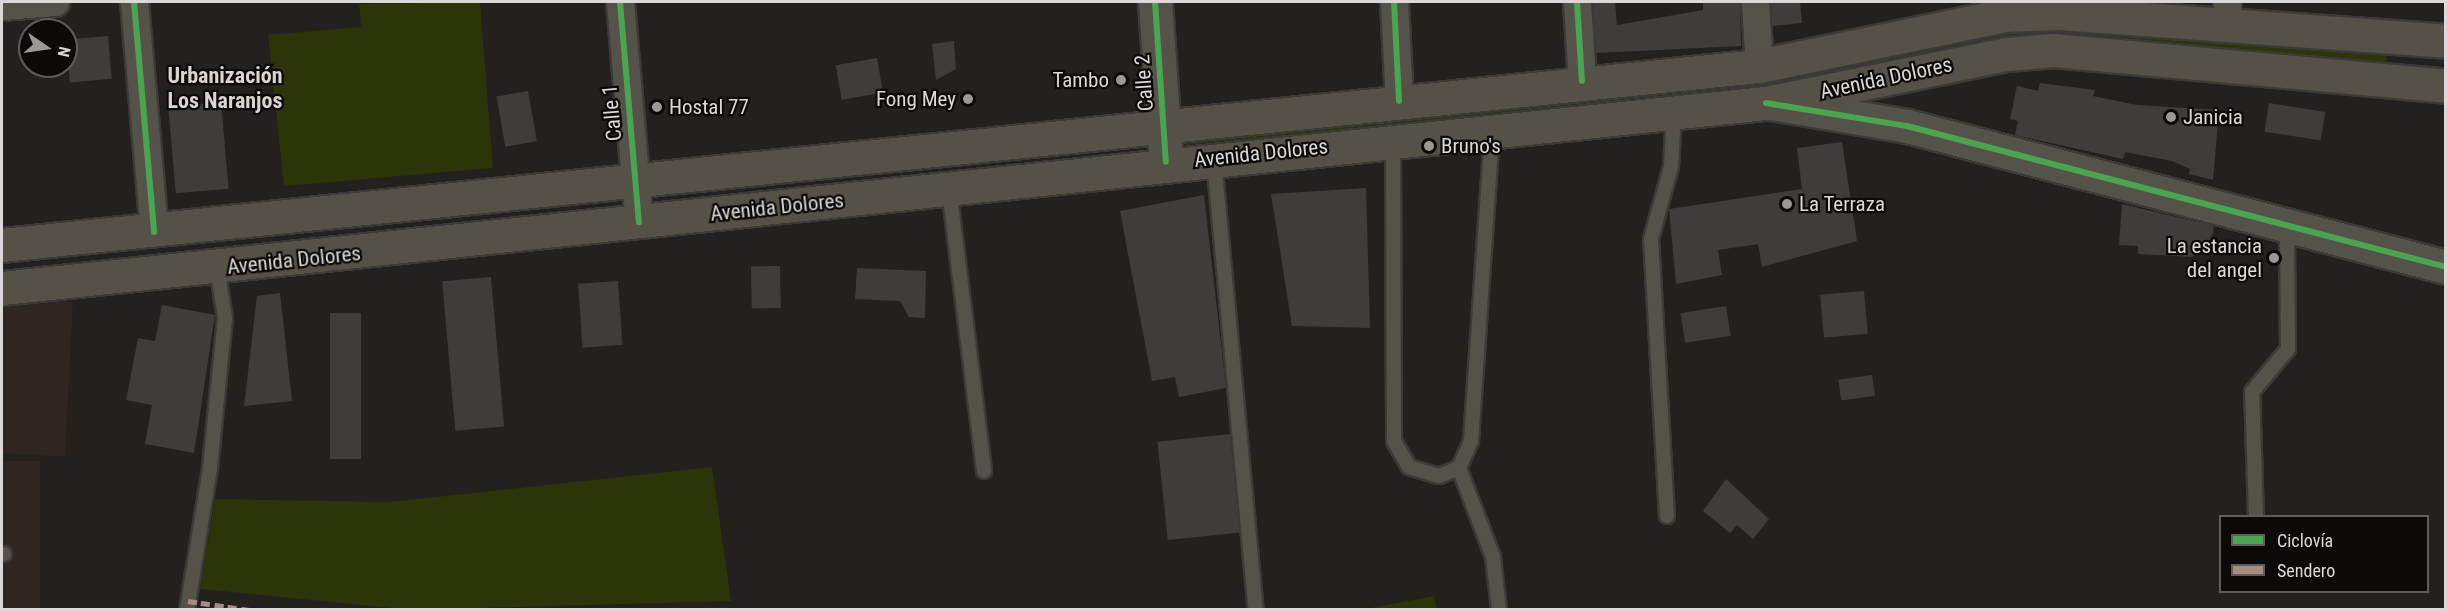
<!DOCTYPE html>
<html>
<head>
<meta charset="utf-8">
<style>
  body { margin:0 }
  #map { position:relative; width:2447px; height:611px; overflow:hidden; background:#23201e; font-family:"Roboto Condensed",sans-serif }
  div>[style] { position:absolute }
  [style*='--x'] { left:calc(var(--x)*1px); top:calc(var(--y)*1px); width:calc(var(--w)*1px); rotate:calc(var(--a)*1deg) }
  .built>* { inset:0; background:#2f2521; transform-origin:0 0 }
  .green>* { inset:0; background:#2c340a }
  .building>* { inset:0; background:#3f3d3c; transform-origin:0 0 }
  .roads { filter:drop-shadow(2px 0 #3c3a39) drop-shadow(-2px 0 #3c3a39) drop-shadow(0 2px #3c3a39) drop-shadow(0 -2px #3c3a39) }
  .service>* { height:14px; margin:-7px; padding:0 7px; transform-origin:7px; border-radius:7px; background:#555349 }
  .minor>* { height:27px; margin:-13.5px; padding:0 13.5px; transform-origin:13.5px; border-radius:13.5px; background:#555349 }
  .tertiary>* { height:33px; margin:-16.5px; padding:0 16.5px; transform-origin:16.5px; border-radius:16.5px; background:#555349 }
  .secondary>* { height:33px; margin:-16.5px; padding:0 16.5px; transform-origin:16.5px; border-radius:16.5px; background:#555146 }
  .quiet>* { height:4.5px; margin-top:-2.25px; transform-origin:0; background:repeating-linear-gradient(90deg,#a88b81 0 9px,transparent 0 13.5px) }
  .cycleway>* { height:6px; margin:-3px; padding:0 3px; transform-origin:3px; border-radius:3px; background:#4ca352 }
  .dots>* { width:16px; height:16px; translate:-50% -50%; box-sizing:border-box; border:3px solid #0c0a09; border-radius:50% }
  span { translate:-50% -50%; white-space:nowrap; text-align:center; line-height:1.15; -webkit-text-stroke:4.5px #0c0a09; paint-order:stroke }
  .street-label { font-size:21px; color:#dcd8d7 }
  .poi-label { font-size:21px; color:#dcd8d7 }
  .right { translate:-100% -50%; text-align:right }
  .left { translate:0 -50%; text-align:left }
  .neighbourhood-label { font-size:22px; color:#dbd4d1; font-weight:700 }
  .frame { position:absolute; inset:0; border:3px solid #dcd8d7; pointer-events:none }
  .legend { position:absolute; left:2219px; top:515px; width:210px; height:78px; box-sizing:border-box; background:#0c0a09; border:2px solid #5f5c5b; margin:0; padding:8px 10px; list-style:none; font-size:18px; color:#dcd8d7 }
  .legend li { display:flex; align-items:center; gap:12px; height:30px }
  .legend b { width:30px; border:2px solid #5f5c5b }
  .north { position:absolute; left:18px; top:18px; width:60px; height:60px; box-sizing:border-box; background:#0c0a09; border:2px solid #5f5c5b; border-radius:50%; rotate:103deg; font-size:16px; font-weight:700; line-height:24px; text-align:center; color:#dcd8d7 }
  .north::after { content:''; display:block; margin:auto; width:21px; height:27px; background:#9b9896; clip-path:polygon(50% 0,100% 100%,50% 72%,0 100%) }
</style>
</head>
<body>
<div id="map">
  <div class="built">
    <div style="left:2px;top:298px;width:71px;height:155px;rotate:3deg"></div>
    <div style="left:40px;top:461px;width:148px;height:38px;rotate:90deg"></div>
  </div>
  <div class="green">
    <div style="clip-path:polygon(480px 2px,493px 168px,284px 186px,268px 35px,361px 27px,359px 4px)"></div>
    <div style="clip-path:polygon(2006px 26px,2384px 49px,2387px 59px,2383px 68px,2055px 38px,1764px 91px,1186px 145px,1185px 131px)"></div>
    <div style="clip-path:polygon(712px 467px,731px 601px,411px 610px,200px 589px,215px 499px,390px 502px)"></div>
    <div style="clip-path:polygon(1434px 596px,1437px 609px,1366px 609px)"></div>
  </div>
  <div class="building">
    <div style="clip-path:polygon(1593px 2px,1615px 2px,1617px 25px,1703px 10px,1703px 2px,1740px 2px,1741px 46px,1596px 53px)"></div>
    <div style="clip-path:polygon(1771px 2px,1800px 2px,1802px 23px,1772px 26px)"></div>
    <div style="left:108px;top:36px;width:43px;height:42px;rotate:85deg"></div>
    <div style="clip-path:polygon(954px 41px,956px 69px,936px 80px,932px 44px)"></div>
    <div style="left:877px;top:58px;width:35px;height:42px;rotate:80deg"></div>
    <div style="clip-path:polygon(2040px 83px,2095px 90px,2093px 96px,2137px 105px,2219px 110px,2213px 180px,2189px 174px,2190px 169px,2172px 161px,2125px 152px,2123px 159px,2015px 135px,2018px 121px,2010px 119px,2017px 86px,2038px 91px)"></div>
    <div style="left:528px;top:91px;width:51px;height:32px;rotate:80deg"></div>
    <div style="left:221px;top:102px;width:87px;height:53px;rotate:85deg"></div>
    <div style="left:2269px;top:103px;width:57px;height:29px;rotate:9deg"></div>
    <div style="clip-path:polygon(1842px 142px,1857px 241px,1762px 267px,1758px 244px,1718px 250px,1722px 275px,1676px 284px,1669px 209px,1802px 189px,1797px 148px)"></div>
    <div style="clip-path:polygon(1366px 188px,1370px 328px,1292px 326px,1271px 194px)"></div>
    <div style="clip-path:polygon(1204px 195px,1226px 388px,1179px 397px,1175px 377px,1152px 381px,1120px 211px)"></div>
    <div style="clip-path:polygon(2122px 204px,2214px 226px,2210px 246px,2192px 242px,2193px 257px,2138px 254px,2138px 246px,2119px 245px)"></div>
    <div style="left:780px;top:266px;width:42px;height:29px;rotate:89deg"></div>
    <div style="clip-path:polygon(857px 268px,926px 271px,925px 318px,909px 317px,900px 301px,855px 299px)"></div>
    <div style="left:491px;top:277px;width:150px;height:49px;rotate:85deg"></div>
    <div style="left:618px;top:281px;width:64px;height:40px;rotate:86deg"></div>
    <div style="left:1864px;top:291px;width:43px;height:44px;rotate:85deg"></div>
    <div style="clip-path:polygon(280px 293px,292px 401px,244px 406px,257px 296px)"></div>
    <div style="clip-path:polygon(162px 305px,215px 315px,194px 453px,145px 444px,152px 405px,126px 400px,138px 338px,155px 341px)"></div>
    <div style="left:1726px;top:306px;width:30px;height:46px;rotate:81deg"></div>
    <div style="left:330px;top:313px;width:31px;height:146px"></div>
    <div style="left:1872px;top:375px;width:21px;height:34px;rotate:82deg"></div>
    <div style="left:1230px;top:434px;width:99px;height:73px;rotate:84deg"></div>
    <div style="clip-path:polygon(1726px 479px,1769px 519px,1753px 539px,1737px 525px,1730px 533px,1703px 511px)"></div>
  </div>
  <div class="roads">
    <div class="service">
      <div style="--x:1393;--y:142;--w:299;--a:89.8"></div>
      <div style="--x:1394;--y:441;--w:30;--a:60"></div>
      <div style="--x:1409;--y:467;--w:31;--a:17"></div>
      <div style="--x:1439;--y:476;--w:22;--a:-22"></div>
      <div style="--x:1459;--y:468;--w:30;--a:-66"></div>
      <div style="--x:1471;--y:441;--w:312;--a:-86.1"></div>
      <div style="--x:1214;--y:160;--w:452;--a:84.7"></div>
      <div style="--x:949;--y:189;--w:284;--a:82.9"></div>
      <div style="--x:1459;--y:468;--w:95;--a:69.1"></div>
      <div style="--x:1493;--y:557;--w:53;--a:83.5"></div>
      <div style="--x:1667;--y:516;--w:277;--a:-93.3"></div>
      <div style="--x:1651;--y:239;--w:75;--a:-74.5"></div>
      <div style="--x:1671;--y:167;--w:55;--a:-86.9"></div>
      <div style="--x:2256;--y:516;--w:124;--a:-91.8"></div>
      <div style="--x:2252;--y:392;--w:56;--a:-50.1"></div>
      <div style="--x:2288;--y:349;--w:124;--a:-90.5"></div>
      <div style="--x:2;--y:554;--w:2;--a:0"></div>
      <div style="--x:187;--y:610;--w:144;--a:-80.8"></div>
      <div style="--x:210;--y:468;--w:151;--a:-84.3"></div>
      <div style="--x:225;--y:318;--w:51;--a:-99.1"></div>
    </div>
    <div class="minor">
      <div style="--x:134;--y:2;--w:231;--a:85"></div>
      <div style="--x:620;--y:2;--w:221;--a:85.1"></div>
      <div style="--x:1394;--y:2;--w:99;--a:87.1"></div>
      <div style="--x:1577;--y:2;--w:79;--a:86.4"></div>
      <div style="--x:1755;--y:2;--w:64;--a:86.4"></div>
      <div style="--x:2227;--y:2;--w:24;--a:90"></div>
      <div style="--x:2;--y:6;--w:53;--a:-4.3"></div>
    </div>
    <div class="tertiary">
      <div style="--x:1155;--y:2;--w:160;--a:86.1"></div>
      <div style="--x:1777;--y:104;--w:132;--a:9.6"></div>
      <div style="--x:1907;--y:126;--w:557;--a:14.66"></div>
    </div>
    <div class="secondary">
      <div style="--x:2;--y:245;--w:1766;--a:-5.82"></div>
      <div style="--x:1759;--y:66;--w:251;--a:-11.7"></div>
      <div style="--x:2005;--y:15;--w:53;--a:-2.2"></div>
      <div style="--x:2058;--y:13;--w:389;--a:4.1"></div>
      <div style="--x:2;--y:288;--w:1774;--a:-5.99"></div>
      <div style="--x:1766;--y:103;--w:246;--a:-11.5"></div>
      <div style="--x:2007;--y:54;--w:46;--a:-5"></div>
      <div style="--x:2053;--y:50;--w:395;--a:5.2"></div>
    </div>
  </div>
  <div class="quiet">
    <div style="--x:188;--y:601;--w:62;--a:8.4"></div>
  </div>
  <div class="cycleway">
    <div style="--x:134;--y:2;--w:231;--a:85"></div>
    <div style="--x:620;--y:2;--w:221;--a:85.1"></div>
    <div style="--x:1155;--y:2;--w:160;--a:86.1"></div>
    <div style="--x:1394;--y:2;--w:99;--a:87.1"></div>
    <div style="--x:1577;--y:2;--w:79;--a:86.4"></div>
    <div style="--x:1766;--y:103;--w:143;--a:9.3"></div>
    <div style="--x:1907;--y:126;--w:557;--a:14.66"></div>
  </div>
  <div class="dots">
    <div style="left:1121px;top:80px;background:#9b9896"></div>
    <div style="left:968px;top:99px;background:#9b9896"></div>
    <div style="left:657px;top:107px;background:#9b9896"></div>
    <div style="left:2171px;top:117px;background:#9b9896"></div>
    <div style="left:1429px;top:146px;background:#9b9896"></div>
    <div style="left:1787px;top:204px;background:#9b9896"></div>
    <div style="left:2274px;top:258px;background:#9b9896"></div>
  </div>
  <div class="street-label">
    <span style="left:1886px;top:78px;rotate:-12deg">Avenida Dolores</span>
    <span style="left:1144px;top:83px;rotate:-94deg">Calle 2</span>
    <span style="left:612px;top:113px;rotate:-95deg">Calle 1</span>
    <span style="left:1261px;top:153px;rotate:-6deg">Avenida Dolores</span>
    <span style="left:777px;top:207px;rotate:-6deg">Avenida Dolores</span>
    <span style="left:294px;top:260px;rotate:-6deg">Avenida Dolores</span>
  </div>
  <div class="poi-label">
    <span class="right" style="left:1109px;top:80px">Tambo</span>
    <span class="right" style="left:956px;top:99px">Fong Mey</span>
    <span class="left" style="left:669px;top:107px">Hostal 77</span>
    <span class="left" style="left:2183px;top:117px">Janicia</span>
    <span class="left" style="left:1441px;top:146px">Bruno's</span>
    <span class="left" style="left:1799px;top:204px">La Terraza</span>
    <span class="right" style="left:2262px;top:258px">La estancia<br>del angel</span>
  </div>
  <div class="neighbourhood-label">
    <span style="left:225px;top:88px">Urbanización<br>Los Naranjos</span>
  </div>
  <div class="frame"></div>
  <ul class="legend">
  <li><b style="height:8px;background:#4ca352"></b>Ciclovía</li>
  <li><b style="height:8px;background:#a88b81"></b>Sendero</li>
  </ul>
  <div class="north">N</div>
</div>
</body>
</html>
